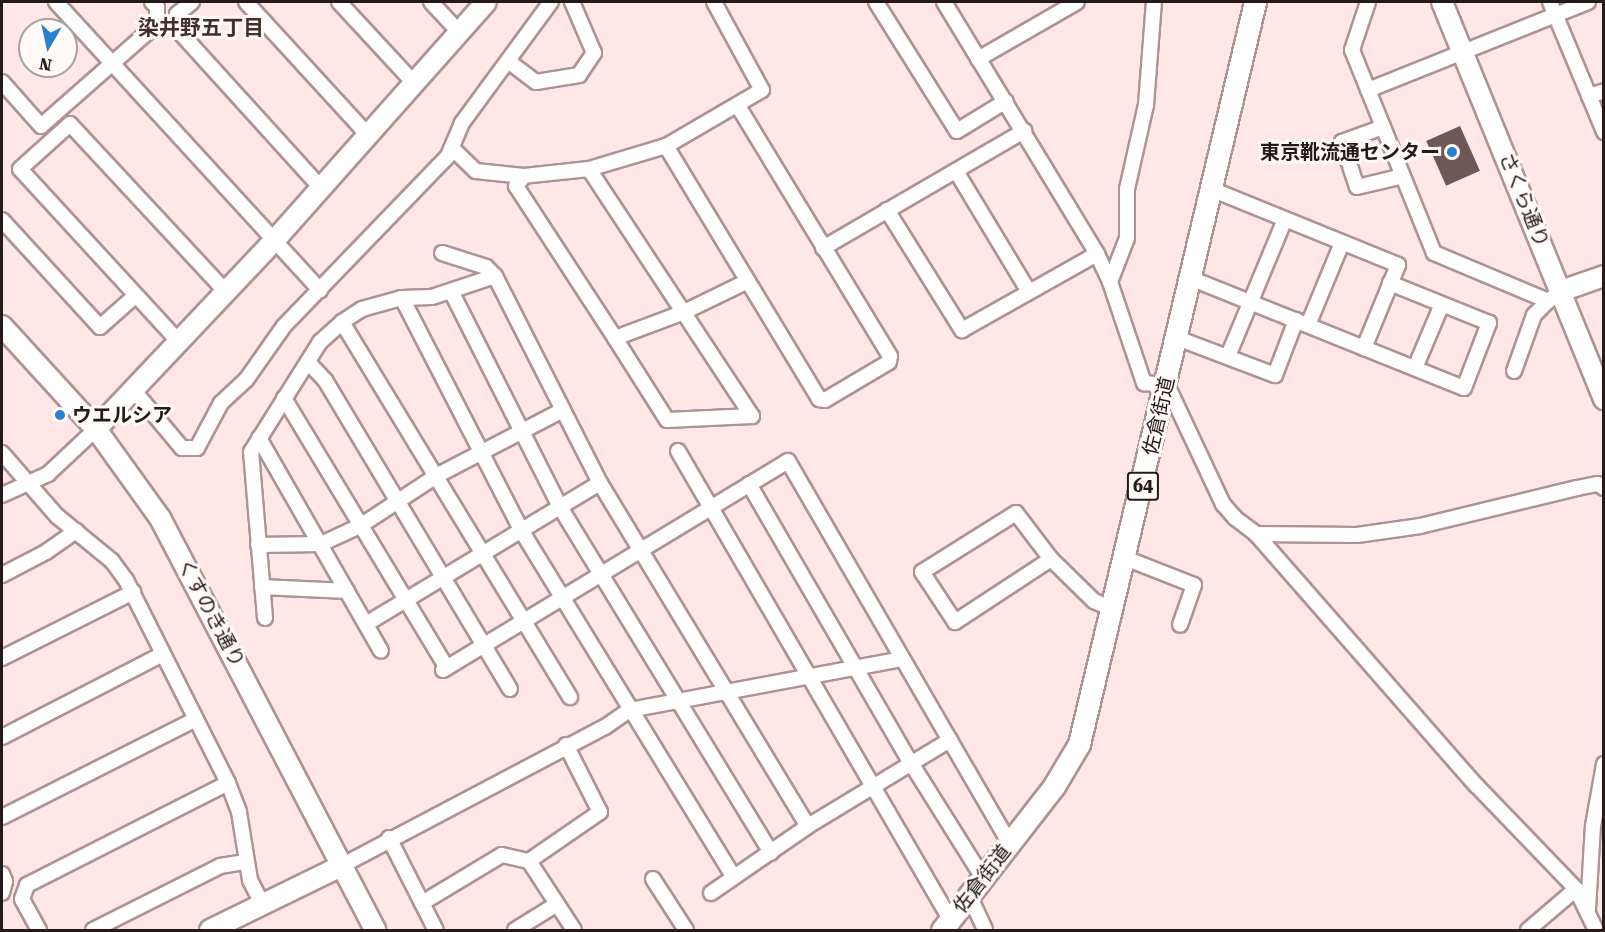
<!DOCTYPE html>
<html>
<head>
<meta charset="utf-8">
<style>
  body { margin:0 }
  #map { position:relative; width:1605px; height:932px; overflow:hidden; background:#fee7e6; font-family:"Roboto Serif","Noto Sans JP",serif }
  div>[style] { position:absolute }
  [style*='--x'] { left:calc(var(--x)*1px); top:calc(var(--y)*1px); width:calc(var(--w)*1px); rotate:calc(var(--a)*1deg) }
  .building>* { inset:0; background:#6f5757; transform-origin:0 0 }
  .roads { filter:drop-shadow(2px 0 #ad9392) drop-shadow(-2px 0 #ad9392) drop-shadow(0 2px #ad9392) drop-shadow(0 -2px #ad9392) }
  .street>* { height:14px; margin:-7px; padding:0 7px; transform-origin:7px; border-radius:7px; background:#fff }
  .secondary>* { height:20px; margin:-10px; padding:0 10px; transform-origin:10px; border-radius:10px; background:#fff }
  .primary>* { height:21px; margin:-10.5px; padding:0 10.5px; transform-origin:10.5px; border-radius:10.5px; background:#fff }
  .dots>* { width:16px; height:16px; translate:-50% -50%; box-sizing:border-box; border:3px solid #fff9f8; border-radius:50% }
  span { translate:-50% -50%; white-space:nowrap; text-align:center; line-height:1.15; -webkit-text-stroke:6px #fff9f8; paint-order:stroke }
  .shield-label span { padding:2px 4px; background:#fff9f8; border:2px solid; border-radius:4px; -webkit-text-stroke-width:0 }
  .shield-label { font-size:18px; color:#241a1a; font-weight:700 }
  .poi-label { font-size:20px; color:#241a1a; font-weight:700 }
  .right { translate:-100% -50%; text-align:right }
  .left { translate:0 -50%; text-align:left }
  .street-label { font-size:20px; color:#241a1a }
  .neighbourhood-label { font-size:21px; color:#432e2e; font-weight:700 }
  .frame { position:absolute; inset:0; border:3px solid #241a1a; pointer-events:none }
  .north { position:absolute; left:18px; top:18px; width:60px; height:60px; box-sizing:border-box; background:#fff9f8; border:2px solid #a7a09f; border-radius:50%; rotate:189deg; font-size:16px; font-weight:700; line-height:24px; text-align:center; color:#241a1a }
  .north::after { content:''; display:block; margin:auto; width:21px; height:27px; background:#2781ce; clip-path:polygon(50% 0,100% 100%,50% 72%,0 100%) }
</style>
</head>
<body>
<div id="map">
  <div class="building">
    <div style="left:1460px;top:126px;width:49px;height:37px;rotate:66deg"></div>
  </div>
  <div class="roads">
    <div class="street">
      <div style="--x:56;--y:2;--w:391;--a:47.5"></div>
      <div style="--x:192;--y:2;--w:19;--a:141"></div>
      <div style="--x:177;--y:14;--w:14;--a:94"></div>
      <div style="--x:176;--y:28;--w:215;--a:47.8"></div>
      <div style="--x:246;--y:2;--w:179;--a:47.5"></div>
      <div style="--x:339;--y:2;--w:110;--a:47.2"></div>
      <div style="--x:431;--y:2;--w:41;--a:47"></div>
      <div style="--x:714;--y:2;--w:100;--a:61.4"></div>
      <div style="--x:762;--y:90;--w:111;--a:149.7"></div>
      <div style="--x:666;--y:146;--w:80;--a:163.4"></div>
      <div style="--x:589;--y:169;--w:65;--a:173.9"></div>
      <div style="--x:524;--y:176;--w:13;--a:129"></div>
      <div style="--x:516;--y:186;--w:181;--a:56.9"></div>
      <div style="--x:615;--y:338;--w:72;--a:-20.5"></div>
      <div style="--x:682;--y:313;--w:73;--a:-25.9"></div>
      <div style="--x:876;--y:2;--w:152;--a:57.9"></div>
      <div style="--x:957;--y:131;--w:57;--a:-31.5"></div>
      <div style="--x:944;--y:2;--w:295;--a:58.7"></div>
      <div style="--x:1097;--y:254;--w:31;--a:65"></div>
      <div style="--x:1110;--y:282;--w:107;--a:71.4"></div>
      <div style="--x:1144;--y:383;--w:23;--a:5"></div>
      <div style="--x:1167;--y:385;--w:132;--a:64.8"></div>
      <div style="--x:1223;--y:504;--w:18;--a:49"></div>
      <div style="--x:1235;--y:518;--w:26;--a:37"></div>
      <div style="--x:1256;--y:534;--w:101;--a:0.6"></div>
      <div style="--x:1357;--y:535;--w:64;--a:-8.1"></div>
      <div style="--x:1420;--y:526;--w:162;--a:-13.6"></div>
      <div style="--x:1577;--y:488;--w:21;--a:-11"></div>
      <div style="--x:1598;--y:484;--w:7;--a:34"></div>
      <div style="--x:1368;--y:2;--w:51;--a:108.4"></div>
      <div style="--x:1352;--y:50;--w:219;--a:68"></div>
      <div style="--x:1434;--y:253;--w:124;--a:22.8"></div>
      <div style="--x:1548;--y:301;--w:16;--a:-38"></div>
      <div style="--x:1550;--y:2;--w:141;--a:67.4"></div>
      <div style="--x:978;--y:59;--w:114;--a:-29.9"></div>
      <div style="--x:508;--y:61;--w:35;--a:37"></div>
      <div style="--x:536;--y:82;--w:44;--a:-9.2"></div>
      <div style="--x:579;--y:75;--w:27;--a:-56"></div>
      <div style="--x:594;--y:53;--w:56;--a:-113.3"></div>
      <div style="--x:2;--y:82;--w:59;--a:48.4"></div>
      <div style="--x:41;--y:126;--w:154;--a:-41.3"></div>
      <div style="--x:157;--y:24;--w:17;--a:-90"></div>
      <div style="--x:157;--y:7;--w:7;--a:-135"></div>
      <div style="--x:1368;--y:90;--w:237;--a:-21.8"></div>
      <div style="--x:1589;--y:96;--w:16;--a:-18"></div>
      <div style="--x:1383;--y:127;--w:44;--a:159.9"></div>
      <div style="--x:1342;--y:142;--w:47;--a:71.6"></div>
      <div style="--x:1357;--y:187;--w:47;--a:-13.4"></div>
      <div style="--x:666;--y:146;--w:296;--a:58.8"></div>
      <div style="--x:819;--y:399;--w:6;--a:9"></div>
      <div style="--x:825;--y:400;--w:74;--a:-30.7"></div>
      <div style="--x:889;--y:362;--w:6;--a:-81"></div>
      <div style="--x:890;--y:356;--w:293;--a:-121.3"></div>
      <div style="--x:452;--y:148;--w:33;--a:44"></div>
      <div style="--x:476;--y:171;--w:48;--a:5.9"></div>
      <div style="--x:589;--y:169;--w:296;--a:56.6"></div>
      <div style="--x:752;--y:416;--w:85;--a:177.3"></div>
      <div style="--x:667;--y:420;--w:97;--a:-122.4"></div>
      <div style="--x:956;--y:171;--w:141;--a:58.9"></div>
      <div style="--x:1211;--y:189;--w:202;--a:22.1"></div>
      <div style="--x:1398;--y:265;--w:90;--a:112.3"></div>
      <div style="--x:887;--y:210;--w:142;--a:58"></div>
      <div style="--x:962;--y:330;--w:155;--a:-29.4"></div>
      <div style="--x:2;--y:220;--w:145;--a:47.5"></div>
      <div style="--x:100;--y:327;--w:47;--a:-41.5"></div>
      <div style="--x:823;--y:248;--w:233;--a:-30.2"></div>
      <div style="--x:495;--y:276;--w:232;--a:63.1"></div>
      <div style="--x:600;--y:483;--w:401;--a:58.8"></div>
      <div style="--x:1190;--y:278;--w:295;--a:21.9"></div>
      <div style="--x:1464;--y:388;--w:70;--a:-69"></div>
      <div style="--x:1489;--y:323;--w:107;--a:-158"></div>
      <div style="--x:1110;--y:282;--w:47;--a:-68.9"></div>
      <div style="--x:1127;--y:238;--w:49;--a:-90"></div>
      <div style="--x:1127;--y:189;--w:86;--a:-77.3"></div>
      <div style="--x:1146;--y:105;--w:103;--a:-85.6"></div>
      <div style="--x:451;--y:291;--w:242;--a:63.2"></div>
      <div style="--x:560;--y:507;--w:405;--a:58.6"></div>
      <div style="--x:402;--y:298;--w:261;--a:62.8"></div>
      <div style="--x:521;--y:530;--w:407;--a:58.5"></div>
      <div style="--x:342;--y:322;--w:439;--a:58.7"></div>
      <div style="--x:1308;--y:325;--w:89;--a:-67.5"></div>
      <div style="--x:1177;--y:338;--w:105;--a:20.7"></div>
      <div style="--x:1275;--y:375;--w:59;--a:-69.1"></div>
      <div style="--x:180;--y:343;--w:236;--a:-132.6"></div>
      <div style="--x:20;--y:169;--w:67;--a:-42"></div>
      <div style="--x:70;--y:124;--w:229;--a:47.1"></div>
      <div style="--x:1228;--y:356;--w:148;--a:-67.4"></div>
      <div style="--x:308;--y:362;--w:25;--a:47"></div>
      <div style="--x:325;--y:380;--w:360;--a:59.1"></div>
      <div style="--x:1415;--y:368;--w:69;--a:-67.1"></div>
      <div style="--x:1514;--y:371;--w:59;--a:-70.3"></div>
      <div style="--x:1534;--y:315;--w:20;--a:-45"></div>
      <div style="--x:135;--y:392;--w:73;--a:50"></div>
      <div style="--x:182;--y:448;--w:15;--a:0"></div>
      <div style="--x:197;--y:448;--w:51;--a:-61.9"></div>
      <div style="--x:221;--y:403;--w:34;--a:-43"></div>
      <div style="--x:246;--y:380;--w:66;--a:-54.9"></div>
      <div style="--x:284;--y:326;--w:236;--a:-46"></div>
      <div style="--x:448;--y:156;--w:36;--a:-67"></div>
      <div style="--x:462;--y:123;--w:150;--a:-53.7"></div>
      <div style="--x:284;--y:398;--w:315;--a:58.9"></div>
      <div style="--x:259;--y:438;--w:245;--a:60.2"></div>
      <div style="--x:678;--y:451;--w:541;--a:59.83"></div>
      <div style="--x:2;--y:453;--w:84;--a:48.9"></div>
      <div style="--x:57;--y:516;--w:71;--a:39.3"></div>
      <div style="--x:112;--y:561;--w:24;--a:54"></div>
      <div style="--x:126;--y:580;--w:227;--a:63.3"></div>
      <div style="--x:228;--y:783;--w:31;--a:69"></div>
      <div style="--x:239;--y:812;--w:69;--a:80.8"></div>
      <div style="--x:250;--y:880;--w:27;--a:63"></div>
      <div style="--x:749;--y:484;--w:323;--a:59.9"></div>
      <div style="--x:911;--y:763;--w:136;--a:57.9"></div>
      <div style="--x:2;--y:495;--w:51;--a:-24.5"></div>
      <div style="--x:48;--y:474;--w:66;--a:-43.2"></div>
      <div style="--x:1256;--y:534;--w:334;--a:48.8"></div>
      <div style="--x:1476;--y:785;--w:144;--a:46.1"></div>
      <div style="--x:1576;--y:889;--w:46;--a:64"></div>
      <div style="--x:258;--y:545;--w:63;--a:-0.9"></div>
      <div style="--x:321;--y:544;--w:43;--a:-24.8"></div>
      <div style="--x:360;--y:526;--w:91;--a:-33.3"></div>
      <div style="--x:436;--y:476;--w:143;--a:-27.5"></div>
      <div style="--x:1125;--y:558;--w:74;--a:21.4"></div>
      <div style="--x:1194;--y:585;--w:42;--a:109.3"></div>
      <div style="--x:1051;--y:559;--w:115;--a:146.7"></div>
      <div style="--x:955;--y:622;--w:60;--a:-123.4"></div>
      <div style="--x:922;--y:572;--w:111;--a:-32.1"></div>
      <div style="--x:1016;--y:513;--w:58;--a:52.7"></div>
      <div style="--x:1051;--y:559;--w:60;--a:44.3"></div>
      <div style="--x:1094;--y:601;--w:21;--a:23"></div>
      <div style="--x:2;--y:575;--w:50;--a:-27.6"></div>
      <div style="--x:46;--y:552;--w:37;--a:-35"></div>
      <div style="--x:262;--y:587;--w:85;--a:2.7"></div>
      <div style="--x:265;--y:618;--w:167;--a:-94.8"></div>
      <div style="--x:251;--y:452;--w:130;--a:-57.9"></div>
      <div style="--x:320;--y:342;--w:30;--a:-42"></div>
      <div style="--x:342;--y:322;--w:24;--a:-33"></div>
      <div style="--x:362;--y:309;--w:41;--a:-15.4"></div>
      <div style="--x:402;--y:298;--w:30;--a:-2"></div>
      <div style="--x:432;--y:297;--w:66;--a:-18.4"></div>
      <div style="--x:495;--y:276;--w:13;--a:-135"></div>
      <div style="--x:486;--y:267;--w:46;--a:-162.3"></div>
      <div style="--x:366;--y:624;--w:273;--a:-31.1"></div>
      <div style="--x:2;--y:658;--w:147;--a:-26.7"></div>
      <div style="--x:443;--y:670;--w:403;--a:-31.2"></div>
      <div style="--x:788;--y:461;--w:443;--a:59.9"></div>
      <div style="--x:2;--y:737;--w:181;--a:-27.3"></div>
      <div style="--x:566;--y:745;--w:75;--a:63.1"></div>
      <div style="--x:600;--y:812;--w:86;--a:145.4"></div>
      <div style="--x:529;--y:861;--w:82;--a:56.9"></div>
      <div style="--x:2;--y:817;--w:217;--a:-26.8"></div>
      <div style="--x:389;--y:838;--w:73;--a:63.1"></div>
      <div style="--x:422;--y:903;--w:93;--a:-31"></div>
      <div style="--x:502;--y:855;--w:28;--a:13"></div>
      <div style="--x:341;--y:866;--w:298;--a:-27.8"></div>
      <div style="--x:605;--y:727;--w:29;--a:-35"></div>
      <div style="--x:629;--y:710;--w:277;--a:-10.6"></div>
      <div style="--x:2;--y:874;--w:8;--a:67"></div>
      <div style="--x:5;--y:881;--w:12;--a:104"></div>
      <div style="--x:653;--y:879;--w:61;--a:57.1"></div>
      <div style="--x:711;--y:893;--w:118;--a:-34.6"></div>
      <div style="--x:808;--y:826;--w:166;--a:-31.2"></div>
      <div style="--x:969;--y:895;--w:38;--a:65"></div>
      <div style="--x:422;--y:903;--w:30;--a:63"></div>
      <div style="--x:1588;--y:909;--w:83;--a:-86.6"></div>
      <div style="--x:1593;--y:826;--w:63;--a:-79.9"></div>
      <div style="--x:39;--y:930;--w:35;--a:-119"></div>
      <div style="--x:22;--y:899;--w:15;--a:-70"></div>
      <div style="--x:27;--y:885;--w:225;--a:-26.9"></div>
      <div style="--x:93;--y:930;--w:142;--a:-26.7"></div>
      <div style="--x:220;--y:866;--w:26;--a:-9"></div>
      <div style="--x:515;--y:930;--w:49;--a:-31.8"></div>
      <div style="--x:1528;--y:930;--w:63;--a:-40.5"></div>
    </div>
    <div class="secondary">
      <div style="--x:1442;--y:2;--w:429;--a:67.8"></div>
      <div style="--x:1561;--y:291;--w:46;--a:-19.2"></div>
      <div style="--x:2;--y:326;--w:139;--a:47.6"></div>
      <div style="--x:96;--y:429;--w:110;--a:54.3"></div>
      <div style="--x:160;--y:518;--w:465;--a:62.4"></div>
      <div style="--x:96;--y:429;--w:259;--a:-46.6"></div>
      <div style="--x:274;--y:241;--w:319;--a:-48.4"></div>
      <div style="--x:210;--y:930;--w:146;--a:-26"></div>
    </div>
    <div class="primary">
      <div style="--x:942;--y:930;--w:182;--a:-52.1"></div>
      <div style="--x:1054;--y:786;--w:49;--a:-59.2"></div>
      <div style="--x:1079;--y:744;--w:763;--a:-76.66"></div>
    </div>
  </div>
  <div class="dots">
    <div style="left:1452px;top:152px;background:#2781ce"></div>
    <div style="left:60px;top:415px;background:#2781ce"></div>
  </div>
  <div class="shield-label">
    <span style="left:1143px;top:486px">64</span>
  </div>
  <div class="poi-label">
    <span class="right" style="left:1440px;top:152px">東京靴流通センター</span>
    <span class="left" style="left:72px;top:415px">ウエルシア</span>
  </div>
  <div class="street-label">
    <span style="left:1524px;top:200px;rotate:68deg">さくら通り</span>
    <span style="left:1159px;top:416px;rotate:-77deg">佐倉街道</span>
    <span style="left:211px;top:613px;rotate:62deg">くすのき通り</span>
    <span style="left:982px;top:879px;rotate:-52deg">佐倉街道</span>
  </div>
  <div class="neighbourhood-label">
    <span style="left:201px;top:28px">染井野五丁目</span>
  </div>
  <div class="frame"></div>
  <div class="north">N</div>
</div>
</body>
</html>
